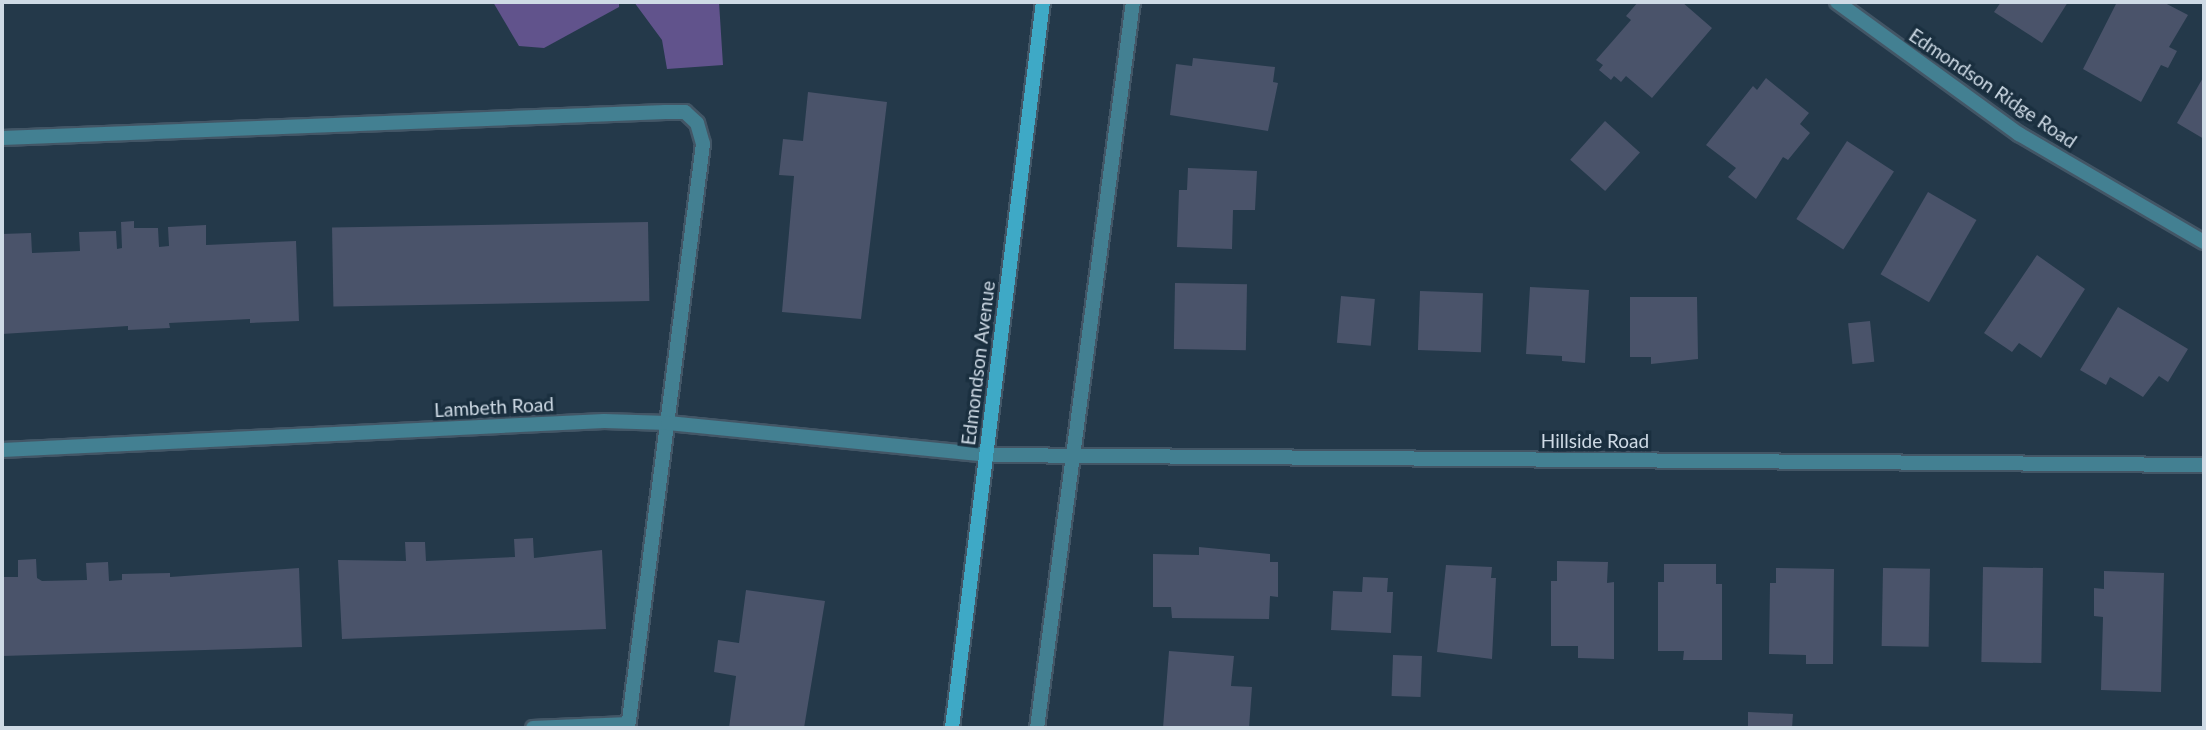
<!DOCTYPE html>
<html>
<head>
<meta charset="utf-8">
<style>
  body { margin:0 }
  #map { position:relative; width:2206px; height:730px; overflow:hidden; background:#24394a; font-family:Lato,sans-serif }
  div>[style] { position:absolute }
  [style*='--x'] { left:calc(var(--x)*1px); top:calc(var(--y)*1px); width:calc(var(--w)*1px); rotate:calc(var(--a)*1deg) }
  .green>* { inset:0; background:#61538c }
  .building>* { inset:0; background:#4a536a; transform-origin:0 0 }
  .roads { filter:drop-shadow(2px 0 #435666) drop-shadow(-2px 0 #435666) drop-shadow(0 2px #435666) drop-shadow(0 -2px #435666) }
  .service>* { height:14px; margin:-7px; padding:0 7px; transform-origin:7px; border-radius:7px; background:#438092 }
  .minor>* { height:14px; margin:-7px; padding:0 7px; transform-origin:7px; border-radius:7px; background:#438092 }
  .secondary>* { height:14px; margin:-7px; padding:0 7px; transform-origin:7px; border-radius:7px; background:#3ea9c6 }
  span { translate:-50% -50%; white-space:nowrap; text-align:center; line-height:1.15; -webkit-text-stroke:7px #1a2f3f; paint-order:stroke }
  .street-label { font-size:19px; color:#cedae5 }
  .frame { position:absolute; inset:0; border:4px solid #cedae5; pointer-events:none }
</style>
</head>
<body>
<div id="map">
  <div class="green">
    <div style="clip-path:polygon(493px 2px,619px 2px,619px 7px,544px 48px,519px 46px)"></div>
    <div style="clip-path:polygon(634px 2px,719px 2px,723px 65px,667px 69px,662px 40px)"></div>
  </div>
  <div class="building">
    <div style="clip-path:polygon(1638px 2px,1682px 2px,1712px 28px,1652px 98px,1626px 76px,1621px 82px,1614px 76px,1611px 80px,1599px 70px,1603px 65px,1596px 60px,1631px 20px,1626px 16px)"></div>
    <div style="clip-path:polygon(2001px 2px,2068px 2px,2042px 43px,1994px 12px)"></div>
    <div style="clip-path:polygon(2117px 2px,2163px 2px,2188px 15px,2169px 47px,2177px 51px,2168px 68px,2161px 65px,2141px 102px,2083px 69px)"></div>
    <div style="clip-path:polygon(1193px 58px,1275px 67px,1273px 82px,1278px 83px,1268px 131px,1170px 115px,1176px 64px,1192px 66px)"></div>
    <div style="clip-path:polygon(2204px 76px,2204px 139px,2177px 123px)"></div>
    <div style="clip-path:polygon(1766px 78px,1809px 113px,1800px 124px,1810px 133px,1788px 160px,1783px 157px,1756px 199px,1728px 177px,1736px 168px,1706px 145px,1753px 86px,1757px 90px)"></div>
    <div style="clip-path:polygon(808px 92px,887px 102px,861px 319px,782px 312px,794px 176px,779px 175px,783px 139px,803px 141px)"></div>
    <div style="left:1605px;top:121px;width:47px;height:52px;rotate:42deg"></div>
    <div style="left:1847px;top:141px;width:56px;height:93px;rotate:33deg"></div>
    <div style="clip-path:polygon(1188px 168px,1257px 171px,1255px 210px,1233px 210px,1232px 249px,1177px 247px,1179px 190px,1187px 190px)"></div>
    <div style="left:1928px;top:192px;width:56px;height:95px;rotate:30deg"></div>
    <div style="clip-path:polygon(134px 221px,134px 228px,158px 228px,159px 247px,169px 246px,168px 227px,206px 225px,206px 245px,296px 241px,299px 321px,250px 323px,250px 319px,169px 323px,170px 328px,128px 330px,128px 326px,2px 334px,2px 234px,31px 233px,32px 253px,80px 251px,79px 232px,116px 231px,117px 249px,122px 248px,121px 222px)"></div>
    <div style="left:648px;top:222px;width:79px;height:316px;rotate:89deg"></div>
    <div style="clip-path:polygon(2037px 255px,2085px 289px,2041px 358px,2019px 343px,2012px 352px,1984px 333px)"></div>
    <div style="left:1175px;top:283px;width:72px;height:66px;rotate:1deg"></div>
    <div style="clip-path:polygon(1530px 287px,1589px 290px,1585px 363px,1562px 361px,1562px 356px,1526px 354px)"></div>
    <div style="left:1420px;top:291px;width:63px;height:59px;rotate:2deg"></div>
    <div style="left:1341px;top:296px;width:34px;height:47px;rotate:5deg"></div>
    <div style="clip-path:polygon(1630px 297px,1697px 297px,1698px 359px,1651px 364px,1651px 357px,1630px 357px)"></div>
    <div style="clip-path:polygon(2118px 307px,2188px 349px,2168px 382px,2159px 376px,2143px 397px,2110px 377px,2106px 385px,2080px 370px)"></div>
    <div style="left:1870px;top:321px;width:41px;height:22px;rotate:84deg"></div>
    <div style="clip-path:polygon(533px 538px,534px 558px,602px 550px,606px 629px,342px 639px,338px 560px,406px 561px,405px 542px,425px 542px,426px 561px,515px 557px,514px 539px)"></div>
    <div style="clip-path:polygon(1199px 547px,1270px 554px,1270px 562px,1278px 562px,1278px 597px,1270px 596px,1269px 619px,1172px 618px,1171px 607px,1153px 607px,1153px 554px,1199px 555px)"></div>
    <div style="clip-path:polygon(36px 559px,37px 578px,42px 581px,87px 580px,86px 563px,108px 562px,109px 581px,122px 580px,122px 574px,170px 573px,170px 577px,299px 568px,302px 647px,2px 656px,2px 577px,18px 577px,18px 560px)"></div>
    <div style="clip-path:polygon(1557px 561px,1608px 562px,1607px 583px,1614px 582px,1614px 659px,1578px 658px,1578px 646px,1551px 646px,1551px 581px,1557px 581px)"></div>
    <div style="clip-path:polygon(1664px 564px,1716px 564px,1716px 584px,1722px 584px,1722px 660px,1683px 660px,1684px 651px,1658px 651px,1658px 582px,1664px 582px)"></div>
    <div style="clip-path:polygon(1446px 565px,1492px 567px,1491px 578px,1496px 578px,1492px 659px,1437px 652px)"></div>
    <div style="left:1983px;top:567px;width:60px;height:95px;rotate:1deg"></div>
    <div style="clip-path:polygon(1776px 568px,1834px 569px,1833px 664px,1806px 664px,1806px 655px,1769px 654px,1770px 583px,1776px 583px)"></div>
    <div style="left:1883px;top:568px;width:47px;height:78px;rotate:1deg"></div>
    <div style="clip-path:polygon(2104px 571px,2164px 573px,2161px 692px,2101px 690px,2103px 617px,2094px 616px,2094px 588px,2104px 589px)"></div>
    <div style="clip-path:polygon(1363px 577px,1388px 578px,1387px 592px,1393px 592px,1391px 633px,1331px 630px,1333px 591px,1362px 592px)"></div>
    <div style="clip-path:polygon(746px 590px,825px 601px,804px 728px,729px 728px,736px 676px,714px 672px,718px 640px,739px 643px)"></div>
    <div style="clip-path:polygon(1169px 651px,1234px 656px,1231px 686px,1252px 687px,1249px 728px,1163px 728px)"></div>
    <div style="left:1393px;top:655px;width:29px;height:41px;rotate:2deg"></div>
    <div style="clip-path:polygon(1748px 712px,1793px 714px,1792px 728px,1748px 728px)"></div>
  </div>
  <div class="roads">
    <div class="service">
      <div style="--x:2;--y:138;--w:664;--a:-2.25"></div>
      <div style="--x:665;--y:112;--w:20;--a:0"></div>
      <div style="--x:685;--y:112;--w:16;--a:43"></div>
      <div style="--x:697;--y:123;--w:22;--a:74"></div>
      <div style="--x:703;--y:144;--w:589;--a:97.32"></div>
      <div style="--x:533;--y:728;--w:95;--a:-2.4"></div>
      <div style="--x:1037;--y:728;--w:732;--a:-82.47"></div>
    </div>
    <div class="minor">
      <div style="--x:1837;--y:2;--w:225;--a:36"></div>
      <div style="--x:2019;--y:134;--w:214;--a:30.3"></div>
      <div style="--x:2;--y:450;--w:603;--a:-2.76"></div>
      <div style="--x:604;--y:421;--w:64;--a:1.8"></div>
      <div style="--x:668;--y:423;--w:320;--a:5.7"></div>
      <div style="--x:986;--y:455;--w:1218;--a:0.47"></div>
    </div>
    <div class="secondary">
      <div style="--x:952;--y:728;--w:732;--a:-82.86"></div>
    </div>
  </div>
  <div class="street-label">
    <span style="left:1993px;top:88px;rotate:34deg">Edmondson Ridge Road</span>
    <span style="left:978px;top:363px;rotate:-83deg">Edmondson Avenue</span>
    <span style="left:494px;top:407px;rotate:-3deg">Lambeth Road</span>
    <span style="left:1595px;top:441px">Hillside Road</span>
  </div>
  <div class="frame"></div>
</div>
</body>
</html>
